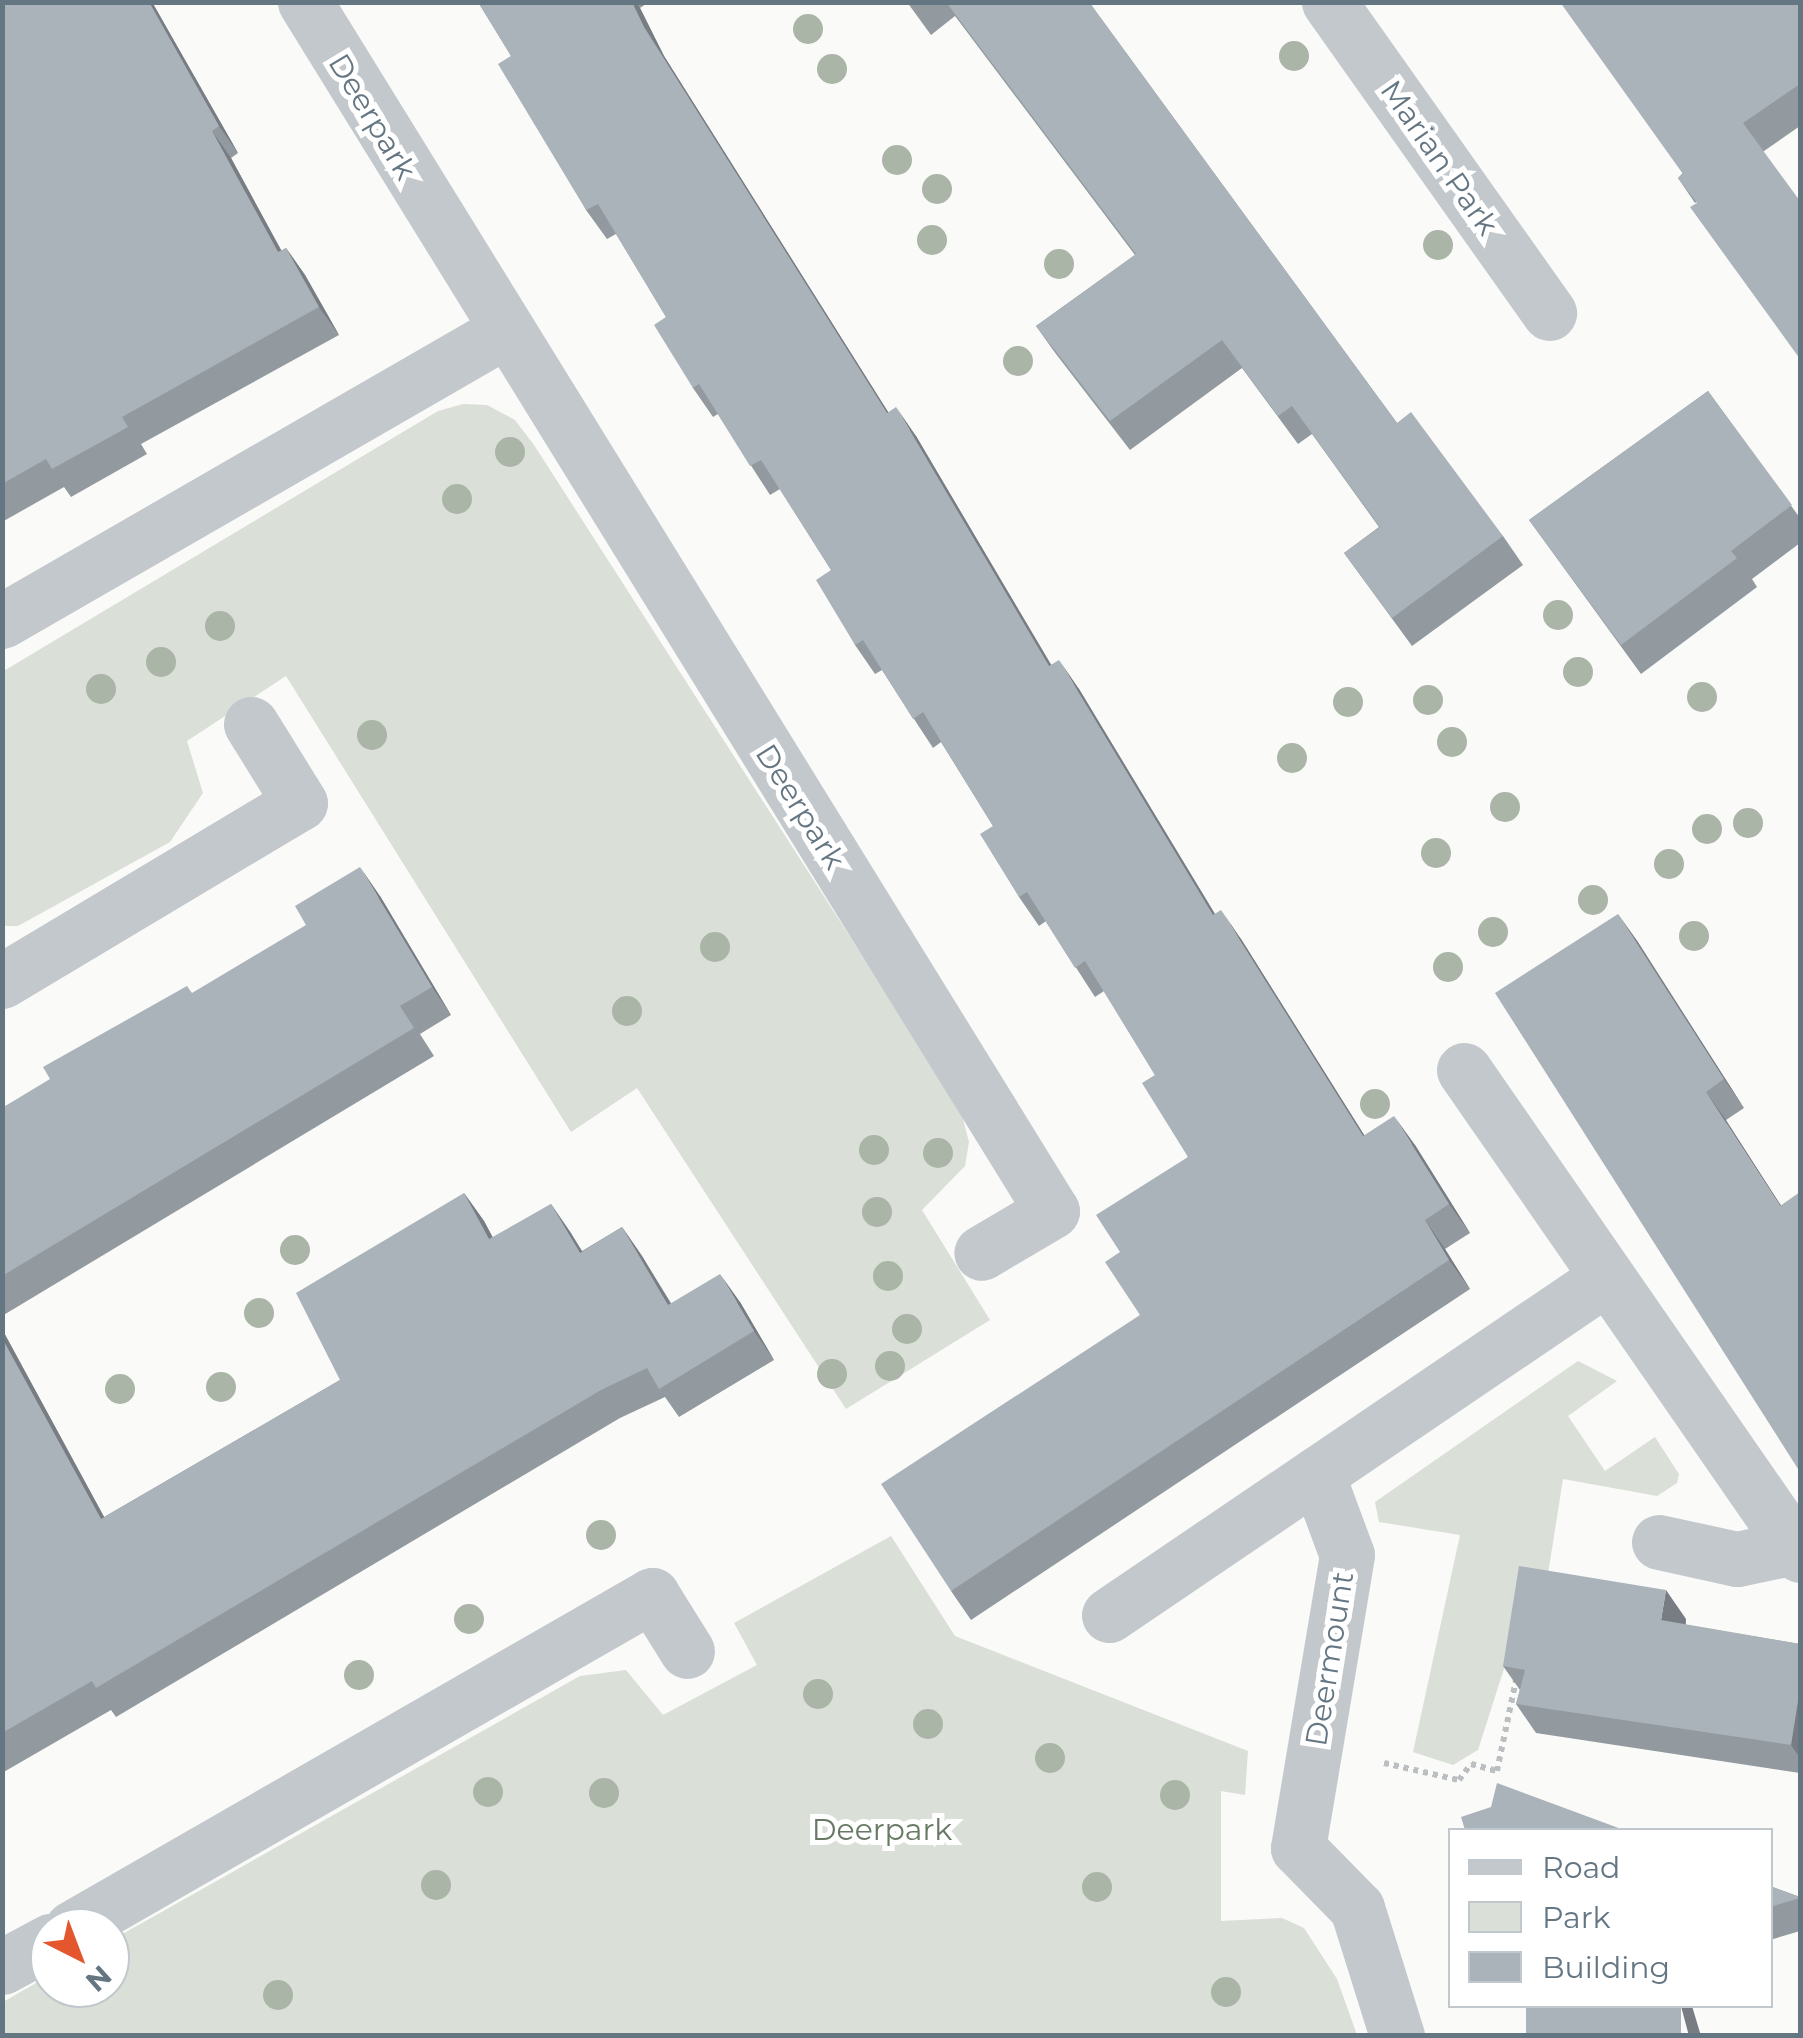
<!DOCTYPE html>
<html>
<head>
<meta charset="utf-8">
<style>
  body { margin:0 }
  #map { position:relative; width:1803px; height:2038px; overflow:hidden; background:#fafaf8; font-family:Montserrat,sans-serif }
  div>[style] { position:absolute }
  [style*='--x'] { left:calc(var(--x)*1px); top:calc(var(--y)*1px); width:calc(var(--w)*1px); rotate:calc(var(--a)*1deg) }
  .green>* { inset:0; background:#dadfd7 }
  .path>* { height:6px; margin-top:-3px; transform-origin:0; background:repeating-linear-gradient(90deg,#bbbfc2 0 5px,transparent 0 10px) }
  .minor>* { height:55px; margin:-27.5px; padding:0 27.5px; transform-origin:27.5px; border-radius:27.5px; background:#c3c8cc }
  .trees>* { width:30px; height:30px; margin:-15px; border-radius:50%; background:#aab4a7 }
  .wall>* { inset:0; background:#929a9f }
  .shaded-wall>* { inset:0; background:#777d82 }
  .building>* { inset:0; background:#aab3b9; transform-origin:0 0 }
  span { translate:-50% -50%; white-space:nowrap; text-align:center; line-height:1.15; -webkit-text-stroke:10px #fff; paint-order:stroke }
  .street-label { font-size:30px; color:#657683 }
  .park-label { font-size:30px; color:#687a64 }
  .frame { position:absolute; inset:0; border:5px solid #657683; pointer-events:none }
  .legend { position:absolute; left:1448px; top:1828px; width:325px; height:180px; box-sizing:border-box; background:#fff; border:2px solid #c1c8cd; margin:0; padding:12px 18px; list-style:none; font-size:30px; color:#657683 }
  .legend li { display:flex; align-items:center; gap:20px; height:50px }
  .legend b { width:50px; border:2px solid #c1c8cd }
  .north { position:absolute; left:30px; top:1908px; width:100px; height:100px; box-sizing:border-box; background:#fff; border:2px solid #c1c8cd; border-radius:50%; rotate:138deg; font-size:28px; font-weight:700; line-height:40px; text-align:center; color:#657683 }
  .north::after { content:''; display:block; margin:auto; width:35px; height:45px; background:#e4572e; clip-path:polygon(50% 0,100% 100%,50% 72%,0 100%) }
</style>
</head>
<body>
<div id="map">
  <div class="green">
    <div style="clip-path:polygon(463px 404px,487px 405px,515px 420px,534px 445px,960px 1108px,969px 1142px,965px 1166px,922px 1210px,990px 1320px,846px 1409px,637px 1088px,571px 1132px,286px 676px,187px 741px,203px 793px,170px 842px,18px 926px,3px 926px,2px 672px,438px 411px)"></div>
    <div style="clip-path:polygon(1578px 1361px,1617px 1381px,1568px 1416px,1605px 1471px,1655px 1437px,1679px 1474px,1677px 1483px,1657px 1496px,1563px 1479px,1548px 1574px,1535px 1572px,1478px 1750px,1453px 1765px,1413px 1752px,1460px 1535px,1379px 1522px,1375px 1502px)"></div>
    <div style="clip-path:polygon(891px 1536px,955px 1636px,1248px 1751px,1245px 1795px,1221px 1791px,1221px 1921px,1282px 1918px,1304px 1928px,1337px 1979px,1357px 2035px,3px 2035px,3px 2002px,50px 1975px,50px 1988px,110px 1988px,110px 1941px,580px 1676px,626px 1670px,663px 1715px,757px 1665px,734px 1623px)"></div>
  </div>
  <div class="path">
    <div style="--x:1384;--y:1763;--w:77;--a:12.8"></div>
    <div style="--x:1459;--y:1780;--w:20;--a:-53"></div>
    <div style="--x:1471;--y:1764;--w:27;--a:15"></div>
    <div style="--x:1497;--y:1771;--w:93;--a:-78.2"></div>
  </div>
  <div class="minor">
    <div style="--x:305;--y:2;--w:1421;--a:58.29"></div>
    <div style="--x:1052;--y:1211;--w:82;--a:149.4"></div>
    <div style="--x:1329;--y:2;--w:381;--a:54.7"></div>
    <div style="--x:2;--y:621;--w:581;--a:-29.97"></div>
    <div style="--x:2;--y:981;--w:347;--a:-30.9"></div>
    <div style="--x:300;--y:803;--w:93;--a:-121.8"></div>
    <div style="--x:1464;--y:1070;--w:590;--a:55.29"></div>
    <div style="--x:1317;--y:1474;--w:86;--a:69.7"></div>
    <div style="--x:1347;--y:1555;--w:297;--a:99.5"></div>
    <div style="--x:1298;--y:1848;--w:84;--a:45.5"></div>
    <div style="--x:1357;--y:1908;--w:134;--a:72.6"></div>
    <div style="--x:1659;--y:1542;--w:80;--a:12.3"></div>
    <div style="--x:1737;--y:1559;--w:59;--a:-11.7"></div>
    <div style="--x:1109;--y:1615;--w:600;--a:-34.14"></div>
    <div style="--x:72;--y:1928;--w:669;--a:-29.86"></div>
    <div style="--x:652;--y:1595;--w:66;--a:58"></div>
    <div style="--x:2;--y:1967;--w:55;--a:-28.4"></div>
  </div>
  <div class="trees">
    <div style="left:808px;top:29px"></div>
    <div style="left:1294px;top:56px"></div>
    <div style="left:832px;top:69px"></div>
    <div style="left:897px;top:160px"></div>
    <div style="left:937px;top:189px"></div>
    <div style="left:932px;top:240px"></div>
    <div style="left:1438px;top:245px"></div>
    <div style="left:1059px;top:264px"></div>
    <div style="left:1018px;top:361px"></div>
    <div style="left:510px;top:452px"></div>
    <div style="left:457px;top:499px"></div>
    <div style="left:1558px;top:615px"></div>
    <div style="left:220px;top:626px"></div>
    <div style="left:161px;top:662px"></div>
    <div style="left:1578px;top:672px"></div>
    <div style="left:101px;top:689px"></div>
    <div style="left:1702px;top:697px"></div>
    <div style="left:1428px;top:700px"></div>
    <div style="left:1348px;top:702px"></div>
    <div style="left:372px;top:735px"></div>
    <div style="left:1452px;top:742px"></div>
    <div style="left:1292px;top:758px"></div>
    <div style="left:1505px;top:807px"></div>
    <div style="left:1748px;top:823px"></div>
    <div style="left:1707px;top:829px"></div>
    <div style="left:1436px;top:853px"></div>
    <div style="left:1669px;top:864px"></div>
    <div style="left:1593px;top:900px"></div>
    <div style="left:1493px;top:932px"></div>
    <div style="left:1694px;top:936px"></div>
    <div style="left:715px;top:947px"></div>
    <div style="left:1448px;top:967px"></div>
    <div style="left:627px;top:1011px"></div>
    <div style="left:1375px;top:1104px"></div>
    <div style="left:874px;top:1150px"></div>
    <div style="left:938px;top:1153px"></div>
    <div style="left:877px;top:1212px"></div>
    <div style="left:295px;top:1250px"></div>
    <div style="left:888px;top:1276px"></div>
    <div style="left:259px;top:1313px"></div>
    <div style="left:907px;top:1329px"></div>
    <div style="left:890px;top:1366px"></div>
    <div style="left:832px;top:1374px"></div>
    <div style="left:221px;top:1387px"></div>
    <div style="left:120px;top:1389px"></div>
    <div style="left:601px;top:1535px"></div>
    <div style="left:469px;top:1619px"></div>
    <div style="left:359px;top:1675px"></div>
    <div style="left:818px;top:1694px"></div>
    <div style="left:928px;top:1724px"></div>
    <div style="left:1050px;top:1758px"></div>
    <div style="left:488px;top:1792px"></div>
    <div style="left:604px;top:1793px"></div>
    <div style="left:1175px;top:1795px"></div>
    <div style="left:436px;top:1885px"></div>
    <div style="left:1097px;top:1887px"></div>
    <div style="left:1226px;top:1992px"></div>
    <div style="left:278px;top:1995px"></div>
  </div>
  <div class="wall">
    <div style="clip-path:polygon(2px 2px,152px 2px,238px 153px,231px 158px,281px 251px,286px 248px,305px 275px,339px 335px,141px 444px,147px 454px,71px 497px,64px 487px,2px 522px)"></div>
    <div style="clip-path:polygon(478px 2px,649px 2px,640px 8px,664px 56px,888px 412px,916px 436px,1051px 665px,1079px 689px,1215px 914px,1241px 939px,1364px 1135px,1415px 1145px,1470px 1233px,1445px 1249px,1470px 1289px,971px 1620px,951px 1591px,1140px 1315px,1120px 1252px,1188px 1157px,1155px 1075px,1104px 991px,1095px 997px,1046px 921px,1039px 926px,1019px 897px,993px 826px,941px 742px,933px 748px,882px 670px,875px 674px,855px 645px,831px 570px,780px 489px,770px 495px,718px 414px,713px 417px,693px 388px,666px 317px,616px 234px,607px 239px,586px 210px,511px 56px)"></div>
    <div style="clip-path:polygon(907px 2px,1089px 2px,1397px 423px,1503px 536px,1523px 565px,1412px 646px,1344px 553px,1379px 527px,1312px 434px,1298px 444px,1242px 368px,1130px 450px,1056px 354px,1036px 326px,1135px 255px,955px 16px,931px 35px)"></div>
    <div style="clip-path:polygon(1800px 2px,1800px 126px,1764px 151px,1695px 203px,1678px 178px,1682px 174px)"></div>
    <div style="clip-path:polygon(1708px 391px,1800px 518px,1800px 543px,1752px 579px,1757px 587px,1641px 674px,1529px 520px)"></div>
    <div style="clip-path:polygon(380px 896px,451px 1015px,420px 1034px,434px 1056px,2px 1316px,2px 1108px)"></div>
    <div style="clip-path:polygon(1618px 914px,1744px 1108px,1726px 1120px,1800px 1472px)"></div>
    <div style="clip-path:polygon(464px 1193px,484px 1221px,493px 1238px,551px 1204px,582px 1251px,622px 1227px,642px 1256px,671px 1303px,740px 1302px,774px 1360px,679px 1417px,665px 1397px,620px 1418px,116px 1717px,111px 1710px,2px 1773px,2px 1329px,104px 1517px,340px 1380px)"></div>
    <div style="clip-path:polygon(1686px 1619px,1686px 1625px,1800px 1644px,1800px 1773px,1536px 1733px,1516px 1704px,1520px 1690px,1503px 1666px)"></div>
    <div style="clip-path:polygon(1770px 1886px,1800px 1897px,1800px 1931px,1770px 1940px)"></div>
  </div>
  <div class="shaded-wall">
    <div style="clip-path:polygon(149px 2px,152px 2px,238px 153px,219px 126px)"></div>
    <div style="clip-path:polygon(632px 2px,636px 2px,640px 8px,664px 56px,907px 442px,887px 413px,644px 27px)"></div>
    <div style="clip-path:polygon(212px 131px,231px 158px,297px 279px,278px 252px)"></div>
    <div style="clip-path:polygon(286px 248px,305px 275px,339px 335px,319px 307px)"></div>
    <div style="clip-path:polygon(896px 407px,916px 436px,1069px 695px,1049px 666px)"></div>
    <div style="clip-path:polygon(1059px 660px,1079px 689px,1233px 944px,1213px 915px)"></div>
    <div style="clip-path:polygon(360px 867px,380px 896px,451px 1015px,432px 987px)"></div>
    <div style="clip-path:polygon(1221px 910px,1241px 939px,1383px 1165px,1363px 1136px)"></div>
    <div style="clip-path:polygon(1618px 914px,1638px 942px,1744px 1108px,1724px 1079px)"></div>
    <div style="clip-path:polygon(1706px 1092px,1726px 1120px,1800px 1235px,1780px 1206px)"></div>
    <div style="clip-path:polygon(1394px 1116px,1415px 1145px,1470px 1233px,1449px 1204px)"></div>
    <div style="clip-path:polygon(464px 1193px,484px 1221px,509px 1268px,489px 1239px)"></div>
    <div style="clip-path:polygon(551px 1204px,571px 1233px,600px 1281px,580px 1253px)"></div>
    <div style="clip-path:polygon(1425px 1220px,1445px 1249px,1470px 1289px,1449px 1260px)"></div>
    <div style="clip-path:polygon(622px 1227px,642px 1256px,688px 1333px,668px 1305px)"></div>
    <div style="clip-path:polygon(720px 1274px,740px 1302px,774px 1360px,754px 1331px)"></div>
    <div style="clip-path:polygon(2px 1329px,121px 1548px,101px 1519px,2px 1338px)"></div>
    <div style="clip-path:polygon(1666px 1590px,1686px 1619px,1681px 1649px,1661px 1620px)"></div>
    <div style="clip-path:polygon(1800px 1688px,1800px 1758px,1791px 1745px)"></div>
    <div style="clip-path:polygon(1681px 2006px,1692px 2006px,1701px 2036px,1689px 2036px)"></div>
  </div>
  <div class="building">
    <div style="clip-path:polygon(2px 2px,149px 2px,219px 126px,212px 131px,278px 252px,286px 248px,319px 307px,122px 417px,128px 427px,52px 469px,46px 459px,2px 484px)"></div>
    <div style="clip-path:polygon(478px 2px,632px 2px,644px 27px,887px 413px,896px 407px,1049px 666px,1059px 660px,1213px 915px,1221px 910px,1363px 1136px,1394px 1116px,1449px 1204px,1425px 1220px,1449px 1260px,951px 1591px,881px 1484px,1140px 1315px,1105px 1262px,1120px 1252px,1096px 1215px,1188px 1157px,1142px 1083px,1155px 1075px,1085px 961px,1075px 968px,1027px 892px,1019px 897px,980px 834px,993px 826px,923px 712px,913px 719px,863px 640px,855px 645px,816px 580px,831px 570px,761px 460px,750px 466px,699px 384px,693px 388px,654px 325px,666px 317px,598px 204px,586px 210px,498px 64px,511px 56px)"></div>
    <div style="clip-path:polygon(946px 2px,1089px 2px,1397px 423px,1411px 412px,1503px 536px,1392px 618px,1344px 553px,1380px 527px,1292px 406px,1278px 416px,1222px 340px,1110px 421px,1036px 326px,1136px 254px)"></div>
    <div style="clip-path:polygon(1560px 2px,1800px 2px,1800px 84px,1743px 123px,1800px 201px,1800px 359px,1690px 207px,1697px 203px,1678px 178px,1683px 174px)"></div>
    <div style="clip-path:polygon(1708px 391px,1792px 505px,1731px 551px,1737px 558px,1621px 645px,1529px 520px)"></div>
    <div style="clip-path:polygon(360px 867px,432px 987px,400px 1006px,414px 1028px,2px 1276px,2px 1108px,50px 1079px,43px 1067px,187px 986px,192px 993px,306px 925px,295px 906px)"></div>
    <div style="clip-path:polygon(1618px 914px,1724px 1079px,1706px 1092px,1780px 1206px,1800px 1192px,1800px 1472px,1495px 993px)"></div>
    <div style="clip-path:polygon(464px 1193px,489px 1239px,551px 1204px,580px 1253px,622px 1227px,668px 1305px,720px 1274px,754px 1331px,659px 1389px,647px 1368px,601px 1390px,96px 1688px,92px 1681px,2px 1733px,2px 1338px,101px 1519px,340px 1380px,296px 1293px)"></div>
    <div style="clip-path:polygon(1519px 1566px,1666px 1590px,1661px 1620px,1800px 1644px,1800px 1688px,1791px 1745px,1516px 1704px,1525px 1670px,1503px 1666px)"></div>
    <div style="clip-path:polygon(1497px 1783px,1624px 1830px,1465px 1830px,1461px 1817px,1491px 1807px)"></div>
    <div style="clip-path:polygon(1770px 1886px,1800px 1897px,1800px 1898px,1770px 1907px)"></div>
    <div style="left:1526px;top:2006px;width:155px;height:31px"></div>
  </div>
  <div class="street-label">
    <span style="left:372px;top:117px;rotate:59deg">Deerpark</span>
    <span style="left:1439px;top:158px;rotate:55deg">Marian Park</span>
    <span style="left:800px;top:807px;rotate:58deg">Deerpark</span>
    <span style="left:1330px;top:1659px;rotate:-81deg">Deermount</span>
  </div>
  <div class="park-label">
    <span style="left:882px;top:1830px">Deerpark</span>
  </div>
  <div class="frame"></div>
  <ul class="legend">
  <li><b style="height:12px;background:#c3c8cc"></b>Road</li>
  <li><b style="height:28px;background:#dadfd7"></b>Park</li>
  <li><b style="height:28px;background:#aab3b9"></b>Building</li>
  </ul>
  <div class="north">N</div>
</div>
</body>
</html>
